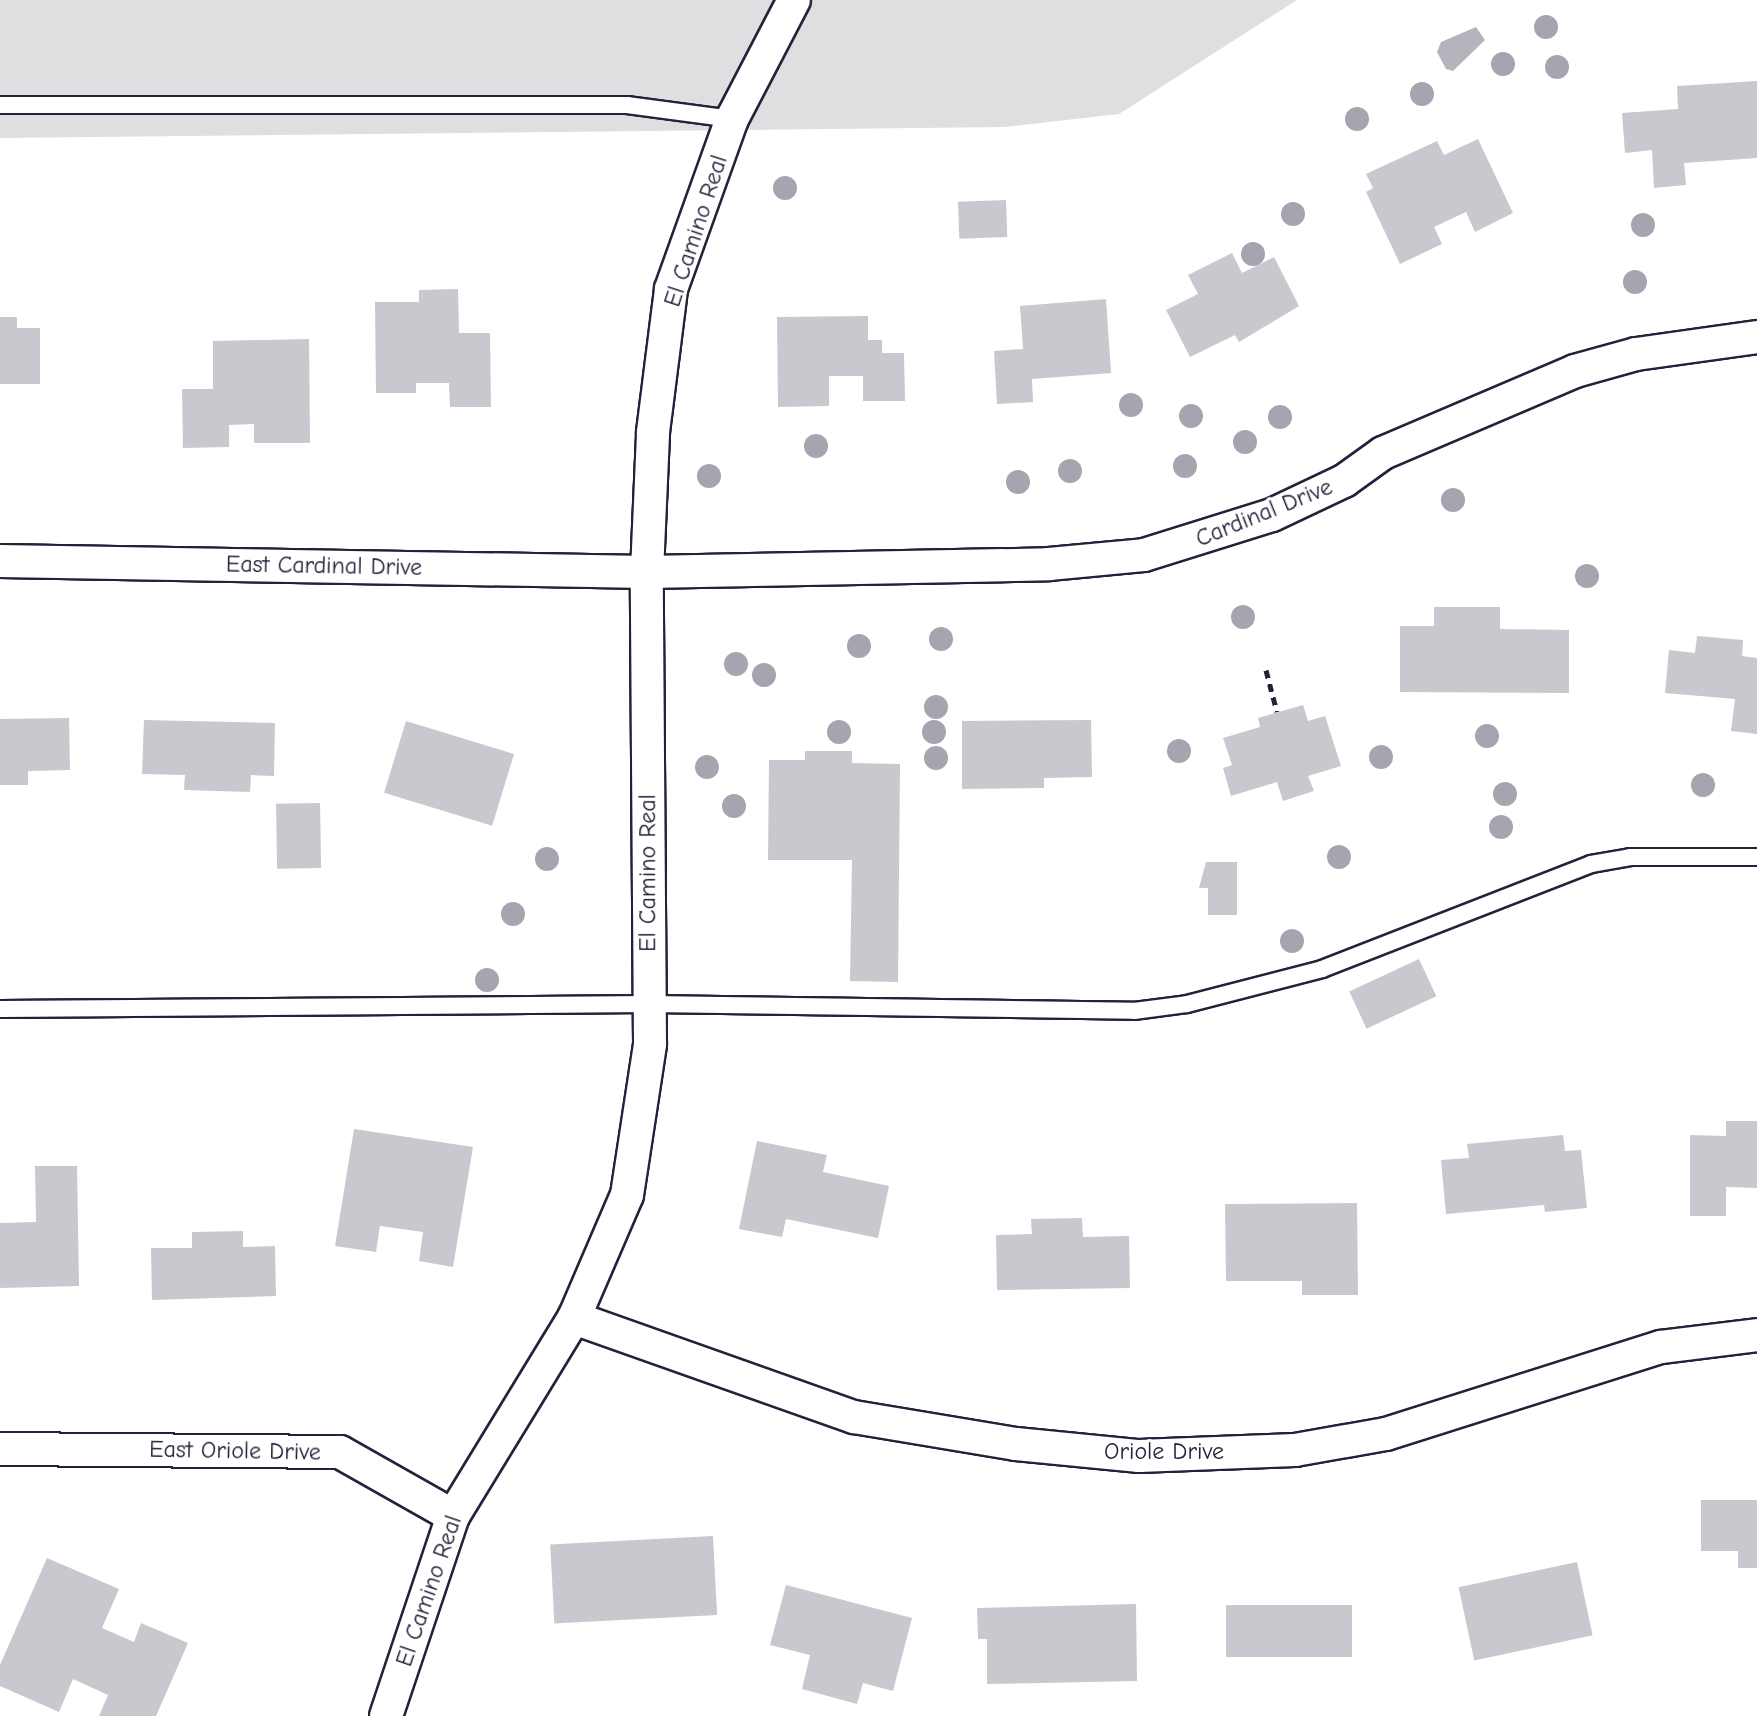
<!DOCTYPE html>
<html>
<head>
<meta charset="utf-8">
<style>
  body { margin:0 }
  #map { position:relative; width:1757px; height:1716px; overflow:hidden; background:#fff; font-family:"Comic Neue",sans-serif }
  div>[style] { position:absolute }
  [style*='--x'] { left:calc(var(--x)*1px); top:calc(var(--y)*1px); width:calc(var(--w)*1px); rotate:calc(var(--a)*1deg) }
  .green>* { inset:0; background:#dfdfe2 }
  .water>* { inset:0; background:#b4b4bc }
  .building>* { inset:0; background:#c8c8cf; transform-origin:0 0 }
  .path>* { height:5px; margin-top:-2.5px; transform-origin:0; background:repeating-linear-gradient(90deg,#22223b 0 8px,transparent 0 14px) }
  .roads { filter:drop-shadow(2px 0 #22223b) drop-shadow(-2px 0 #22223b) drop-shadow(0 2px #22223b) drop-shadow(0 -2px #22223b) }
  .lane>* { height:16px; margin:-8px; padding:0 8px; transform-origin:8px; border-radius:8px; background:#fff }
  .street>* { height:32px; margin:-16px; padding:0 16px; transform-origin:16px; border-radius:16px; background:#fff }
  .trees>* { width:24px; height:24px; margin:-12px; border-radius:50%; background:#a5a5af }
  span { translate:-50% -50%; white-space:nowrap; text-align:center; line-height:1.15; -webkit-text-stroke:6px #fff; paint-order:stroke }
  .street-label { font-size:24px; color:#22223b }
</style>
</head>
<body>
<div id="map">
  <div class="green">
    <div style="clip-path:polygon(0 0,1297px 0,1119px 114px,1005px 127px,0 138px)"></div>
  </div>
  <div class="water">
    <div style="clip-path:polygon(1476px 27px,1485px 40px,1453px 71px,1446px 69px,1437px 52px,1441px 42px)"></div>
  </div>
  <div class="building">
    <div style="clip-path:polygon(1757px 81px,1757px 158px,1684px 163px,1686px 185px,1654px 188px,1652px 150px,1625px 153px,1622px 113px,1678px 109px,1677px 86px)"></div>
    <div style="clip-path:polygon(1478px 139px,1513px 213px,1475px 232px,1466px 212px,1434px 227px,1442px 244px,1400px 264px,1366px 192px,1373px 188px,1366px 174px,1437px 141px,1444px 155px)"></div>
    <div style="left:1006px;top:200px;width:37px;height:48px;rotate:88deg"></div>
    <div style="clip-path:polygon(1232px 253px,1242px 273px,1274px 257px,1299px 306px,1239px 342px,1235px 335px,1190px 357px,1166px 310px,1198px 294px,1188px 275px)"></div>
    <div style="clip-path:polygon(458px 289px,459px 333px,490px 333px,491px 407px,450px 407px,449px 383px,416px 383px,416px 393px,376px 393px,375px 302px,419px 302px,419px 290px)"></div>
    <div style="clip-path:polygon(1106px 299px,1111px 373px,1032px 379px,1033px 402px,997px 404px,994px 351px,1023px 349px,1020px 306px)"></div>
    <div style="clip-path:polygon(868px 316px,868px 340px,882px 340px,882px 353px,904px 353px,905px 401px,863px 401px,863px 376px,829px 376px,829px 406px,778px 407px,777px 317px)"></div>
    <div style="clip-path:polygon(0 317px,17px 317px,17px 328px,40px 328px,40px 384px,0 384px)"></div>
    <div style="clip-path:polygon(309px 339px,310px 443px,254px 443px,254px 424px,229px 425px,229px 447px,183px 448px,182px 389px,213px 389px,213px 341px)"></div>
    <div style="clip-path:polygon(1434px 607px,1500px 607px,1500px 629px,1569px 630px,1569px 693px,1400px 692px,1400px 626px,1434px 626px)"></div>
    <div style="clip-path:polygon(1697px 636px,1743px 640px,1742px 656px,1757px 658px,1757px 734px,1731px 731px,1735px 699px,1665px 693px,1669px 650px,1695px 653px)"></div>
    <div style="clip-path:polygon(1303px 705px,1308px 721px,1325px 716px,1341px 766px,1308px 776px,1314px 791px,1283px 801px,1277px 782px,1231px 796px,1223px 768px,1232px 765px,1223px 738px,1260px 727px,1258px 718px)"></div>
    <div style="clip-path:polygon(69px 718px,70px 770px,28px 771px,28px 785px,0 785px,0 719px)"></div>
    <div style="clip-path:polygon(144px 720px,275px 723px,274px 776px,251px 775px,250px 792px,184px 790px,185px 775px,142px 774px)"></div>
    <div style="clip-path:polygon(1091px 720px,1092px 777px,1044px 778px,1044px 788px,962px 789px,962px 721px)"></div>
    <div style="left:406px;top:721px;width:113px;height:75px;rotate:17deg"></div>
    <div style="clip-path:polygon(805px 751px,852px 751px,852px 763px,900px 764px,898px 982px,850px 981px,852px 860px,768px 860px,769px 760px,805px 760px)"></div>
    <div style="left:320px;top:803px;width:65px;height:44px;rotate:89deg"></div>
    <div style="clip-path:polygon(1206px 862px,1237px 862px,1237px 915px,1208px 915px,1208px 888px,1199px 888px)"></div>
    <div style="left:1419px;top:959px;width:41px;height:77px;rotate:65deg"></div>
    <div style="clip-path:polygon(1726px 1121px,1757px 1121px,1757px 1188px,1726px 1187px,1726px 1216px,1690px 1216px,1690px 1135px,1726px 1136px)"></div>
    <div style="clip-path:polygon(354px 1129px,473px 1147px,453px 1267px,419px 1261px,423px 1232px,380px 1226px,376px 1252px,335px 1246px)"></div>
    <div style="clip-path:polygon(1563px 1135px,1565px 1151px,1581px 1150px,1587px 1208px,1545px 1212px,1544px 1205px,1446px 1214px,1441px 1160px,1469px 1158px,1467px 1144px)"></div>
    <div style="clip-path:polygon(757px 1141px,827px 1155px,823px 1172px,889px 1186px,878px 1238px,786px 1219px,782px 1237px,739px 1229px)"></div>
    <div style="clip-path:polygon(35px 1166px,77px 1166px,79px 1286px,0 1288px,0 1223px,36px 1222px)"></div>
    <div style="clip-path:polygon(1357px 1203px,1358px 1295px,1302px 1295px,1302px 1281px,1226px 1281px,1225px 1204px)"></div>
    <div style="clip-path:polygon(1082px 1218px,1083px 1237px,1129px 1236px,1130px 1288px,997px 1290px,996px 1235px,1032px 1234px,1031px 1219px)"></div>
    <div style="clip-path:polygon(243px 1231px,243px 1247px,275px 1246px,276px 1296px,152px 1300px,151px 1248px,192px 1248px,192px 1232px)"></div>
    <div style="clip-path:polygon(1701px 1500px,1757px 1500px,1757px 1568px,1738px 1568px,1738px 1551px,1701px 1551px)"></div>
    <div style="left:713px;top:1536px;width:79px;height:163px;rotate:87deg"></div>
    <div style="clip-path:polygon(47px 1558px,119px 1589px,102px 1628px,134px 1642px,141px 1623px,188px 1643px,156px 1716px,99px 1716px,108px 1695px,73px 1679px,59px 1712px,0 1686px,0 1665px)"></div>
    <div style="left:1577px;top:1562px;width:75px;height:121px;rotate:78deg"></div>
    <div style="clip-path:polygon(786px 1585px,912px 1618px,893px 1691px,863px 1683px,857px 1704px,802px 1689px,810px 1655px,770px 1645px)"></div>
    <div style="clip-path:polygon(1136px 1604px,1137px 1681px,987px 1684px,987px 1639px,978px 1639px,977px 1608px)"></div>
    <div style="left:1226px;top:1605px;width:126px;height:52px"></div>
  </div>
  <div class="path">
    <div style="--x:1266;--y:670;--w:43;--a:75.3"></div>
  </div>
  <div class="roads">
    <div class="lane">
      <div style="--x:0;--y:105;--w:627;--a:0"></div>
      <div style="--x:627;--y:105;--w:106;--a:7.6"></div>
      <div style="--x:0;--y:1009;--w:649;--a:-0.44"></div>
      <div style="--x:649;--y:1004;--w:485;--a:0.8"></div>
      <div style="--x:1134;--y:1011;--w:53;--a:-7.5"></div>
      <div style="--x:1187;--y:1004;--w:139;--a:-14.5"></div>
      <div style="--x:1322;--y:969;--w:289;--a:-21.3"></div>
      <div style="--x:1591;--y:864;--w:40;--a:-10"></div>
      <div style="--x:1630;--y:857;--w:127;--a:0"></div>
    </div>
    <div class="street">
      <div style="--x:0;--y:561;--w:647;--a:0.97"></div>
      <div style="--x:647;--y:572;--w:402;--a:-1.1"></div>
      <div style="--x:1049;--y:564;--w:95;--a:-5.4"></div>
      <div style="--x:1144;--y:555;--w:134;--a:-17.4"></div>
      <div style="--x:1272;--y:515;--w:80;--a:-25.3"></div>
      <div style="--x:1344;--y:481;--w:48;--a:-35.7"></div>
      <div style="--x:1383;--y:453;--w:209;--a:-23.1"></div>
      <div style="--x:1575;--y:371;--w:63;--a:-15.6"></div>
      <div style="--x:1636;--y:354;--w:122;--a:-8"></div>
      <div style="--x:574;--y:1318;--w:297;--a:19.5"></div>
      <div style="--x:854;--y:1417;--w:164;--a:9.5"></div>
      <div style="--x:1016;--y:1444;--w:124;--a:5.6"></div>
      <div style="--x:1139;--y:1456;--w:156;--a:-2.2"></div>
      <div style="--x:1295;--y:1450;--w:92;--a:-10"></div>
      <div style="--x:1386;--y:1434;--w:288;--a:-17.6"></div>
      <div style="--x:1661;--y:1347;--w:97;--a:-7.1"></div>
      <div style="--x:0;--y:1449;--w:340;--a:0.5"></div>
      <div style="--x:340;--y:1452;--w:130;--a:29.5"></div>
      <div style="--x:386;--y:1716;--w:211;--a:-71.5"></div>
      <div style="--x:453;--y:1516;--w:232;--a:-58.6"></div>
      <div style="--x:574;--y:1318;--w:134;--a:-66.7"></div>
      <div style="--x:627;--y:1195;--w:153;--a:-81.3"></div>
      <div style="--x:650;--y:1044;--w:472;--a:-90.4"></div>
      <div style="--x:647;--y:572;--w:140;--a:-87.5"></div>
      <div style="--x:653;--y:432;--w:144;--a:-82.8"></div>
      <div style="--x:671;--y:289;--w:181;--a:-70.3"></div>
      <div style="--x:732;--y:119;--w:134;--a:-62.5"></div>
    </div>
  </div>
  <div class="trees">
    <div style="left:1546px;top:27px"></div>
    <div style="left:1503px;top:64px"></div>
    <div style="left:1557px;top:67px"></div>
    <div style="left:1422px;top:94px"></div>
    <div style="left:1357px;top:119px"></div>
    <div style="left:785px;top:188px"></div>
    <div style="left:1293px;top:214px"></div>
    <div style="left:1643px;top:225px"></div>
    <div style="left:1253px;top:254px"></div>
    <div style="left:1635px;top:282px"></div>
    <div style="left:1131px;top:405px"></div>
    <div style="left:1191px;top:416px"></div>
    <div style="left:1280px;top:417px"></div>
    <div style="left:1245px;top:442px"></div>
    <div style="left:816px;top:446px"></div>
    <div style="left:1185px;top:466px"></div>
    <div style="left:1070px;top:471px"></div>
    <div style="left:709px;top:476px"></div>
    <div style="left:1018px;top:482px"></div>
    <div style="left:1453px;top:500px"></div>
    <div style="left:1587px;top:576px"></div>
    <div style="left:1243px;top:617px"></div>
    <div style="left:941px;top:639px"></div>
    <div style="left:859px;top:646px"></div>
    <div style="left:736px;top:664px"></div>
    <div style="left:764px;top:675px"></div>
    <div style="left:936px;top:707px"></div>
    <div style="left:839px;top:732px"></div>
    <div style="left:934px;top:732px"></div>
    <div style="left:1487px;top:736px"></div>
    <div style="left:1179px;top:751px"></div>
    <div style="left:1381px;top:757px"></div>
    <div style="left:936px;top:758px"></div>
    <div style="left:707px;top:767px"></div>
    <div style="left:1703px;top:785px"></div>
    <div style="left:1505px;top:794px"></div>
    <div style="left:734px;top:806px"></div>
    <div style="left:1501px;top:827px"></div>
    <div style="left:1339px;top:857px"></div>
    <div style="left:547px;top:859px"></div>
    <div style="left:513px;top:914px"></div>
    <div style="left:1292px;top:941px"></div>
    <div style="left:487px;top:980px"></div>
  </div>
  <div class="street-label">
    <span style="left:696px;top:231px;rotate:-72deg">El Camino Real</span>
    <span style="left:1264px;top:513px;rotate:-22deg">Cardinal Drive</span>
    <span style="left:324px;top:566px;rotate:1deg">East Cardinal Drive</span>
    <span style="left:648px;top:873px;rotate:-90deg">El Camino Real</span>
    <span style="left:235px;top:1451px;rotate:1deg">East Oriole Drive</span>
    <span style="left:1164px;top:1452px">Oriole Drive</span>
    <span style="left:429px;top:1591px;rotate:-71deg">El Camino Real</span>
  </div>
</div>
</body>
</html>
